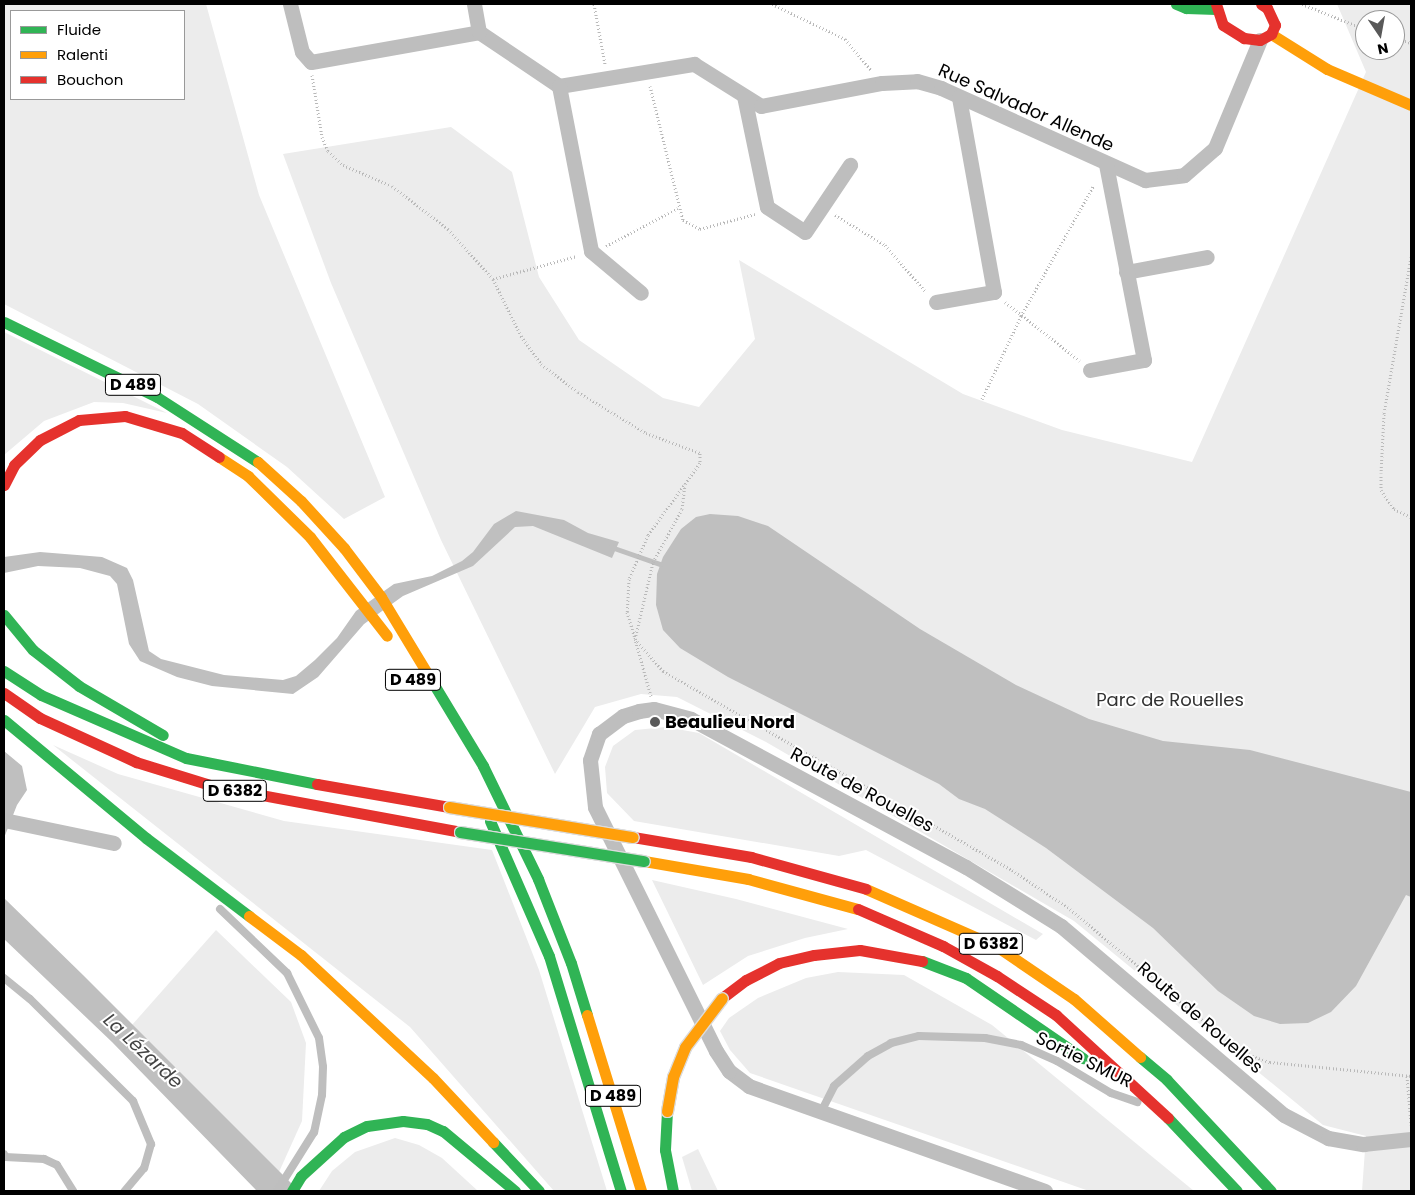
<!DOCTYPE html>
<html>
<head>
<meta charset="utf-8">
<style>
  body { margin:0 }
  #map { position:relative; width:1415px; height:1195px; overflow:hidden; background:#fff; font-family:Poppins,sans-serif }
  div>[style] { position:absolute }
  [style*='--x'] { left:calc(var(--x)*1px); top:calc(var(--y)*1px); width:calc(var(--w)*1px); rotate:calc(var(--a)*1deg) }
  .green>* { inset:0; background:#ececec }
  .water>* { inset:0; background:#bfbfbf }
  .stream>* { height:5px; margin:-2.5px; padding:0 2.5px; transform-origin:2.5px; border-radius:2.5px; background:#bfbfbf }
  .path>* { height:3px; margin-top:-1.5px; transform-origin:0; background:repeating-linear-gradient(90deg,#b9b9b9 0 1px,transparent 0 3.5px) }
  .lane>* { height:8px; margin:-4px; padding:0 4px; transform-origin:4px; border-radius:4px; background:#bebebe }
  .street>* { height:15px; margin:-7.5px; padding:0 7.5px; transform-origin:7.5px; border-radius:7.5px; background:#bebebe }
  .fast>* { height:11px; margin:-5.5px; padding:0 5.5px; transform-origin:5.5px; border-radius:5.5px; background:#30b455 }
  .slow>* { height:11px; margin:-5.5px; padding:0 5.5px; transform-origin:5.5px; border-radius:5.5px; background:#ff9f0a }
  .jam>* { height:11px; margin:-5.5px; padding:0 5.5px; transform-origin:5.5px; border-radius:5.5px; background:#e5322d }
  .bridges { filter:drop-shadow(1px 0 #dbdbdb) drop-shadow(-1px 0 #dbdbdb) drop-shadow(0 1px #dbdbdb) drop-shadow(0 -1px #dbdbdb) }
  .fast-bridge>* { height:11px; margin:-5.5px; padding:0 5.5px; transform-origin:5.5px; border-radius:5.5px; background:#30b455 }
  .slow-bridge>* { height:11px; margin:-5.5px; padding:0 5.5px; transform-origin:5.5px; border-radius:5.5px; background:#ff9f0a }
  .dots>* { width:14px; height:14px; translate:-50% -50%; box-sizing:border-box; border:2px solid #fff; border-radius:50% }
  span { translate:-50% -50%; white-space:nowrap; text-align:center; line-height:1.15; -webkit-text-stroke:4px #fff; paint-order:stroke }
  .shield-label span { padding:1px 4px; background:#fff; border:1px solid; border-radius:4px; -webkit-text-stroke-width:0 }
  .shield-label { font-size:16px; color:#000; font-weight:700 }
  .street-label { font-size:18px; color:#000 }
  .park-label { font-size:18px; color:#333 }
  .poi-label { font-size:18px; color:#000; font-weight:700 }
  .left { translate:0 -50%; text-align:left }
  .water-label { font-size:19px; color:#444; font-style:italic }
  .frame { position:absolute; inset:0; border:5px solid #000; pointer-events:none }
  .legend { position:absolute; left:10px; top:10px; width:175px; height:90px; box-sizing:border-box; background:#fff; border:1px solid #999; margin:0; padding:6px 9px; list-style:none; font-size:15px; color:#000 }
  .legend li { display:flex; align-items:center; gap:10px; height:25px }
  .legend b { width:25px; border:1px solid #999 }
  .north { position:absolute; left:1355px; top:10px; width:50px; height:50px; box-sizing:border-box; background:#fff; border:1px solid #999; border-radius:50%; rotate:168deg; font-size:14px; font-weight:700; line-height:20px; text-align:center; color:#000 }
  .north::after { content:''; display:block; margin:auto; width:18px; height:22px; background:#595959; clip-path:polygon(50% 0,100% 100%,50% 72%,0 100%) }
</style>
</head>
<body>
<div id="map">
  <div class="green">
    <div style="clip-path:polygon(evenodd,4px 4px,206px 4px,259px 195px,385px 497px,344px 519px,287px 467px,198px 404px,4px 304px,4px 4px,11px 11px,184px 11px,184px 99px,11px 99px,11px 11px)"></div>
    <div style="clip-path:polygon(evenodd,1337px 4px,1411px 4px,1411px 1191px,1362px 1191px,1366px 1136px,1323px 1125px,1074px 921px,766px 742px,677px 697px,641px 694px,595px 707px,555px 774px,441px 540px,331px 283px,283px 154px,451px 127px,512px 172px,539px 277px,579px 340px,663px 398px,699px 407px,755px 339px,739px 260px,963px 394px,1062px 430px,1192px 462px,1366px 72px,1337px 4px,1365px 20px,1395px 20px,1395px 50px,1365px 50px,1365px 20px)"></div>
    <div style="clip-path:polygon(4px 332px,167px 413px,123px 403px,94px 402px,44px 421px,4px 455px)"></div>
    <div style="clip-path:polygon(666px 727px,699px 733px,1043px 934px,1036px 940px,866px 850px,839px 856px,634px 821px,607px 793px,605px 767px,613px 746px,635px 730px)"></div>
    <div style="clip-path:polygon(53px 745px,118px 774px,284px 821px,492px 850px,539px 970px,607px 1191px,554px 1191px,410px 1027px)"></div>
    <div style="clip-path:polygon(652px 880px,736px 899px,848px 929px,805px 938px,748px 956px,703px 985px)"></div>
    <div style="clip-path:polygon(216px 930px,291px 1002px,306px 1043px,302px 1121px,279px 1172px,132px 1025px)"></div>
    <div style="clip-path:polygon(838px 972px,904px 975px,992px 1025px,1194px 1191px,1089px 1191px,750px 1073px,730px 1050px,720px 1031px,729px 1018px,758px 998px,806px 978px)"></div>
    <div style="clip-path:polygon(395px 1138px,419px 1145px,442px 1158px,478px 1191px,319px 1191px,332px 1171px,355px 1152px)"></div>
    <div style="clip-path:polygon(698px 1149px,718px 1191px,692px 1191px,682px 1157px)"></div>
  </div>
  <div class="water">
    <div style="clip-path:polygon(516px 511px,564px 520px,588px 533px,619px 542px,612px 558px,533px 526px,515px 527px,473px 566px,403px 596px,364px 624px,318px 677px,293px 694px,212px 686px,177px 677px,140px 661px,129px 644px,117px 584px,110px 576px,80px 568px,38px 566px,4px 573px,4px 557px,40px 552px,102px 557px,127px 568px,133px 580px,149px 651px,161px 659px,224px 675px,283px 680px,296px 676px,315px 660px,337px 638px,356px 611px,394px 584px,432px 576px,462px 561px,473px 552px,494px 524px)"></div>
    <div style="clip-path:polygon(710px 514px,738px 516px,768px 526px,920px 629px,1016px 685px,1089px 719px,1163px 741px,1250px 750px,1411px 792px,1411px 897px,1406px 895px,1356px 986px,1331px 1012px,1308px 1023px,1280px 1024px,1254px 1016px,1218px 991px,1153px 928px,1046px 848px,985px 809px,959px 799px,939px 784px,728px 677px,680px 648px,663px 630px,656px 605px,657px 574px,663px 557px,681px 529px,696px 517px)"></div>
    <div style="clip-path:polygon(4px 751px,22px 766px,27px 790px,17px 805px,4px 838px)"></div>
    <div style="clip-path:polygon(4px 898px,83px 975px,299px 1191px,257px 1191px,112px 1042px,4px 939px)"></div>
  </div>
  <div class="stream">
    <div style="--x:611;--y:547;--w:52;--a:19.1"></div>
  </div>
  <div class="path">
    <div style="--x:594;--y:4;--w:61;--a:79.6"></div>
    <div style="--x:772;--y:4;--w:81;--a:25.6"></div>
    <div style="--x:845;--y:39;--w:40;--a:50"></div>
    <div style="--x:1302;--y:4;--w:68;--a:21.6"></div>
    <div style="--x:1395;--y:38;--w:17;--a:17"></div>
    <div style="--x:312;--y:75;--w:63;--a:80.8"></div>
    <div style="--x:322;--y:137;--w:15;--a:67"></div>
    <div style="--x:328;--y:151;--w:21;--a:43"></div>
    <div style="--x:343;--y:165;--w:53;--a:23.2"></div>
    <div style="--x:392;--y:186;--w:71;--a:37.5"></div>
    <div style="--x:448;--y:229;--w:67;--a:48"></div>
    <div style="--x:493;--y:279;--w:64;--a:63.8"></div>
    <div style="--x:521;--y:336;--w:34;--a:54"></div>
    <div style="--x:541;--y:364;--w:46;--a:37.1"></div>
    <div style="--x:578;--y:392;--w:79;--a:31.1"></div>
    <div style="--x:646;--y:433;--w:58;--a:20.3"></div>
    <div style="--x:700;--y:453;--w:10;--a:90"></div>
    <div style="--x:700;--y:463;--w:89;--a:125.8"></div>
    <div style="--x:648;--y:535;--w:48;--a:113.4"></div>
    <div style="--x:629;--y:579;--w:33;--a:93"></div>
    <div style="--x:627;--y:612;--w:28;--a:73"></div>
    <div style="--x:635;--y:639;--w:43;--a:48.8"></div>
    <div style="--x:663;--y:671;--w:402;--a:29.7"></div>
    <div style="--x:1012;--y:870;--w:70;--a:33.9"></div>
    <div style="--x:1070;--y:909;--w:221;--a:40"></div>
    <div style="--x:1239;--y:1051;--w:33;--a:20"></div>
    <div style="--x:1270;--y:1062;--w:142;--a:5.7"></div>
    <div style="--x:650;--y:86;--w:138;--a:76.2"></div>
    <div style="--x:683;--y:220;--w:19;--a:28"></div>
    <div style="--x:700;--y:229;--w:57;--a:-15.3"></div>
    <div style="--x:835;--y:215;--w:58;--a:31"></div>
    <div style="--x:885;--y:245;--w:62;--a:48.9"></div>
    <div style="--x:606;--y:246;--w:81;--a:-27.8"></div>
    <div style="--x:1411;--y:257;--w:159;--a:99.8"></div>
    <div style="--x:1384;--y:414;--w:59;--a:92.9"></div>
    <div style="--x:1381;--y:473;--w:17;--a:90"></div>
    <div style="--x:1381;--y:490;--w:23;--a:56"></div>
    <div style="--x:1394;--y:509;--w:19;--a:25"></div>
    <div style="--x:493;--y:279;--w:87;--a:-15.3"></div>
    <div style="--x:1005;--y:302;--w:95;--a:38.2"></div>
    <div style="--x:982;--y:399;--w:92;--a:-64.8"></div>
    <div style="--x:1021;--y:316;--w:150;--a:-60.9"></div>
    <div style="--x:651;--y:696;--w:59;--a:-105.7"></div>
    <div style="--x:635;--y:639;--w:79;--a:-76.8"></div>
    <div style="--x:653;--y:562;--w:60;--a:-61.3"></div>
    <div style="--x:682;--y:509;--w:25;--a:-83"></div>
    <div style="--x:1407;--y:1076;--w:49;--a:85.3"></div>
  </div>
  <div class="lane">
    <div style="--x:220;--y:909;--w:93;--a:43.7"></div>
    <div style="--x:287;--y:973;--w:72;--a:63.8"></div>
    <div style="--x:319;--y:1038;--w:29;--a:82"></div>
    <div style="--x:323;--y:1067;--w:28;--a:92"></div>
    <div style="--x:322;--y:1095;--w:38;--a:102"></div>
    <div style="--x:314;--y:1132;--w:70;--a:122.1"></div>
    <div style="--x:4;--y:978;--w:33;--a:39"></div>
    <div style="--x:30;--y:999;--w:145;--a:44.7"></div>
    <div style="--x:133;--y:1101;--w:47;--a:67.3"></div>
    <div style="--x:151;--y:1144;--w:25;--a:106"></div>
    <div style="--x:144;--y:1168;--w:30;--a:130"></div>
    <div style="--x:821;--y:1112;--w:29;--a:-63"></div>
    <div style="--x:834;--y:1086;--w:45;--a:-41.4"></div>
    <div style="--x:868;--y:1056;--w:26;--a:-29"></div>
    <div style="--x:891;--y:1043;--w:29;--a:-14"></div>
    <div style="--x:919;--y:1036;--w:66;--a:1.7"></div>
    <div style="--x:985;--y:1038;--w:37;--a:11"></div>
    <div style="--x:1021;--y:1045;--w:39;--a:24"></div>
    <div style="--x:1057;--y:1061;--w:63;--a:30.7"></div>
    <div style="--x:1111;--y:1093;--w:28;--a:19"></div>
    <div style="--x:4;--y:1154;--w:3;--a:72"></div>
    <div style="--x:5;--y:1157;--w:39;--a:3"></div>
    <div style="--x:44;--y:1159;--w:14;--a:25"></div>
    <div style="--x:57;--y:1165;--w:31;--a:58"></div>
  </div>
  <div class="street">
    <div style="--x:290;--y:4;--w:49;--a:76"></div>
    <div style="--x:302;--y:52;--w:13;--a:48"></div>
    <div style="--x:311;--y:62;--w:171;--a:-10.1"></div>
    <div style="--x:479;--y:32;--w:97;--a:34"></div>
    <div style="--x:559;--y:86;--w:137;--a:-9.3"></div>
    <div style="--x:694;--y:64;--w:79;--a:32.1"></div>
    <div style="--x:761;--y:106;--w:123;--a:-10.8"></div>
    <div style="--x:882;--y:83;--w:35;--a:-3"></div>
    <div style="--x:917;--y:81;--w:25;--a:16"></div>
    <div style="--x:941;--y:88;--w:224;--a:24.3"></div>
    <div style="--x:1145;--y:180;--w:39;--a:-7"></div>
    <div style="--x:1184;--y:175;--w:41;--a:-41.1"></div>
    <div style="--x:1215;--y:148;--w:117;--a:-67.4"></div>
    <div style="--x:474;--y:4;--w:28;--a:80"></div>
    <div style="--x:559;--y:86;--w:168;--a:79"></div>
    <div style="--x:591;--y:251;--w:65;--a:40"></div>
    <div style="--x:744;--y:96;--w:113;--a:78.3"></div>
    <div style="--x:767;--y:207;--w:45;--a:33.3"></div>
    <div style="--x:805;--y:232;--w:81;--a:-56.1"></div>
    <div style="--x:1126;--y:272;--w:82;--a:-10.5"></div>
    <div style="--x:936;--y:302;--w:59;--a:-9.8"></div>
    <div style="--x:994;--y:292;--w:198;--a:-100.2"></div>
    <div style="--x:1090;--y:370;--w:55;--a:-10.5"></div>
    <div style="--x:1144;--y:360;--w:199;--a:-101"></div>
    <div style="--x:4;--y:820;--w:112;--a:11.8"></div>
    <div style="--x:1045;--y:1191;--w:314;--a:-160.5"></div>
    <div style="--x:749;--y:1086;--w:25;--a:-143"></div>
    <div style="--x:729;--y:1071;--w:24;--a:-123"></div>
    <div style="--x:716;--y:1051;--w:272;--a:-116.4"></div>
    <div style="--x:595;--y:807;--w:47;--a:-96.1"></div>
    <div style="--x:590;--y:760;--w:28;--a:-71"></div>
    <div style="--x:599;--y:734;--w:30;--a:-37"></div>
    <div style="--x:623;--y:716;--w:17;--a:-17"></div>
    <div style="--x:639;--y:711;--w:15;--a:-8"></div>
    <div style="--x:654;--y:709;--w:38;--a:15"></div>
    <div style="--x:691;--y:719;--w:312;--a:28.3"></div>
    <div style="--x:966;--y:867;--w:112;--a:31.8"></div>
    <div style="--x:1061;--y:926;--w:292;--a:40.3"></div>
    <div style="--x:1284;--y:1115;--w:50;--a:27.6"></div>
    <div style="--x:1328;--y:1138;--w:36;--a:10"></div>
    <div style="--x:1363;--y:1144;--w:48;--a:-5.9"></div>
  </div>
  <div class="fast">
    <div style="--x:1176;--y:4;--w:11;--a:22"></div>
    <div style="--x:1186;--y:8;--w:30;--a:2"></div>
    <div style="--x:4;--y:322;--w:170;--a:26.1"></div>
    <div style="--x:157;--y:397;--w:120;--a:32.8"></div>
    <div style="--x:4;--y:615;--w:45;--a:50.4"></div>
    <div style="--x:33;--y:650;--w:58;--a:38"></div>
    <div style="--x:79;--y:686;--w:97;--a:30.3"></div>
    <div style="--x:4;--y:671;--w:44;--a:33"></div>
    <div style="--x:41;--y:695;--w:158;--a:23.5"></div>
    <div style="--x:186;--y:758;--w:134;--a:11.2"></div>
    <div style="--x:430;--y:678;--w:103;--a:58.9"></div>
    <div style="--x:483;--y:766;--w:126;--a:64"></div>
    <div style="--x:538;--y:879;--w:90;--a:68.6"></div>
    <div style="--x:571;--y:963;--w:54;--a:72.9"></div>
    <div style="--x:4;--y:720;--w:185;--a:39.7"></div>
    <div style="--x:146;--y:838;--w:129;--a:37.1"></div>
    <div style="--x:490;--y:821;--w:147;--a:66.4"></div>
    <div style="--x:549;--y:956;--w:246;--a:73"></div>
    <div style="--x:922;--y:961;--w:47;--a:21.1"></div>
    <div style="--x:966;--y:978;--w:142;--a:34.4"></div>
    <div style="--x:1140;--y:1057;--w:35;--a:40"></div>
    <div style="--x:1167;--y:1080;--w:152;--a:46.9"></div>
    <div style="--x:667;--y:1111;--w:39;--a:93"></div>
    <div style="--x:665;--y:1150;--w:42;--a:79"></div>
    <div style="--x:1168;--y:1118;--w:100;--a:46.6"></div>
    <div style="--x:493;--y:1142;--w:67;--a:46.8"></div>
    <div style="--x:292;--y:1191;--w:17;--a:-59"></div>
    <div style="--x:301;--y:1176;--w:58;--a:-42.2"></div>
    <div style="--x:344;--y:1137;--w:25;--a:-26"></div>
    <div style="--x:367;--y:1126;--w:36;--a:-8"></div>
    <div style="--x:403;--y:1121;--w:24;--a:7"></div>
    <div style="--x:427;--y:1124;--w:17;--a:24"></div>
    <div style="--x:443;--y:1131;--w:94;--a:39.8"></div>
  </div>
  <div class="slow">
    <div style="--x:1271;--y:34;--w:66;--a:32"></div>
    <div style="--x:1327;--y:69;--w:91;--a:23.2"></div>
    <div style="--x:219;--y:457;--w:35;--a:33"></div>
    <div style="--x:248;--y:476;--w:87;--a:44.5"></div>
    <div style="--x:310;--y:537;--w:125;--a:52.1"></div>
    <div style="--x:258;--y:462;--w:58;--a:42.2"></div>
    <div style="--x:301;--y:501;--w:64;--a:47.5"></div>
    <div style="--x:344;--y:548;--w:61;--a:52.9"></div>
    <div style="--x:381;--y:597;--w:95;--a:58.8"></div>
    <div style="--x:644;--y:861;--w:106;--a:9.8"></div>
    <div style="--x:748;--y:879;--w:114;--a:15.3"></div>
    <div style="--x:866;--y:889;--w:142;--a:23.7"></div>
    <div style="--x:996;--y:946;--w:94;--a:34.2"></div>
    <div style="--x:1074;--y:999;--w:88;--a:41.3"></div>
    <div style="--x:249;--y:916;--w:65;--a:36.9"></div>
    <div style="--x:301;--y:955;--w:180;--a:43"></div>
    <div style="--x:433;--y:1078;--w:88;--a:46.8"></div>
    <div style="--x:587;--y:1015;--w:184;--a:72.9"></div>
  </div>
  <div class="jam">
    <div style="--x:1216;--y:4;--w:22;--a:72"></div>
    <div style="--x:1223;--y:25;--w:25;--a:32"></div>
    <div style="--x:1244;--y:38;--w:16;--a:7"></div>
    <div style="--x:1260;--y:40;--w:13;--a:-29"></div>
    <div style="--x:1271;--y:34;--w:10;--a:-66"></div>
    <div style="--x:1275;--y:25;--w:19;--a:-115"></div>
    <div style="--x:1267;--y:8;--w:7;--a:-146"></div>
    <div style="--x:4;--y:485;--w:22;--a:-63"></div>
    <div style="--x:14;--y:465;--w:36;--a:-44"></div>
    <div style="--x:40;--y:440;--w:44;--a:-27.1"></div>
    <div style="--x:79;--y:420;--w:46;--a:-5"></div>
    <div style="--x:125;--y:416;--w:59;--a:16.6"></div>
    <div style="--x:182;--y:433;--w:44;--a:33"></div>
    <div style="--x:4;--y:693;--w:44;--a:34.8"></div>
    <div style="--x:40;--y:718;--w:106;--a:24.6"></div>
    <div style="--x:136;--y:762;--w:81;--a:17.3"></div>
    <div style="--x:213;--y:786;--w:251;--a:10.5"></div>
    <div style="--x:317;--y:784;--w:134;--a:9.9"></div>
    <div style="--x:633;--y:837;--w:120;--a:9.6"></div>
    <div style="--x:751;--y:857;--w:119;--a:15.5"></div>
    <div style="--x:858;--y:909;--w:93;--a:23.5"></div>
    <div style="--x:943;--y:946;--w:62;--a:29.1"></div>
    <div style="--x:997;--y:976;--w:71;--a:33.5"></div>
    <div style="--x:1056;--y:1015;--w:152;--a:42.6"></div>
    <div style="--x:722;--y:998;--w:30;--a:-37"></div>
    <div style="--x:746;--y:980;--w:37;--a:-27"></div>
    <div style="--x:779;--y:963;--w:36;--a:-13"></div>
    <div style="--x:814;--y:955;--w:46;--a:-6.2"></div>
    <div style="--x:860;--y:950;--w:63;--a:10.1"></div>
  </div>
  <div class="bridges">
    <div class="fast-bridge">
      <div style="--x:460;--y:832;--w:186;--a:9"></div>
    </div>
    <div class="slow-bridge">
      <div style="--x:449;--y:807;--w:186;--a:9.3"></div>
      <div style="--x:667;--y:1111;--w:35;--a:-80"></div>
      <div style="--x:673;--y:1077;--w:32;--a:-68"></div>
      <div style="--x:685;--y:1047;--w:61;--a:-52.9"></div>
    </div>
  </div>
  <div class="dots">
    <div style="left:655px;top:722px;background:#595959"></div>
  </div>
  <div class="shield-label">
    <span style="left:133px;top:385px">D 489</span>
    <span style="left:413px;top:680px">D 489</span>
    <span style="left:235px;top:791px">D 6382</span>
    <span style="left:991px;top:944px">D 6382</span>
    <span style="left:613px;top:1096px">D 489</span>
  </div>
  <div class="street-label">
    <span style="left:1026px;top:108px;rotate:24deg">Rue Salvador Allende</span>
    <span style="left:862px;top:790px;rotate:28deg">Route de Rouelles</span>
    <span style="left:1200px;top:1018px;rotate:41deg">Route de Rouelles</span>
    <span style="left:1084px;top:1060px;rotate:26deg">Sortie SMUR</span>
  </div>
  <div class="park-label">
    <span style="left:1170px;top:700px">Parc de Rouelles</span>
  </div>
  <div class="poi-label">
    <span class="left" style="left:665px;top:722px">Beaulieu Nord</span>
  </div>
  <div class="water-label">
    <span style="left:143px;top:1051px;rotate:43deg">La Lézarde</span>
  </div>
  <div class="frame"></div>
  <ul class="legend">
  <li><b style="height:6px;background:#30b455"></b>Fluide</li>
  <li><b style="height:6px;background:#ff9f0a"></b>Ralenti</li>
  <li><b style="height:6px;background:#e5322d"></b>Bouchon</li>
  </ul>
  <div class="north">N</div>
</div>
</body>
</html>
